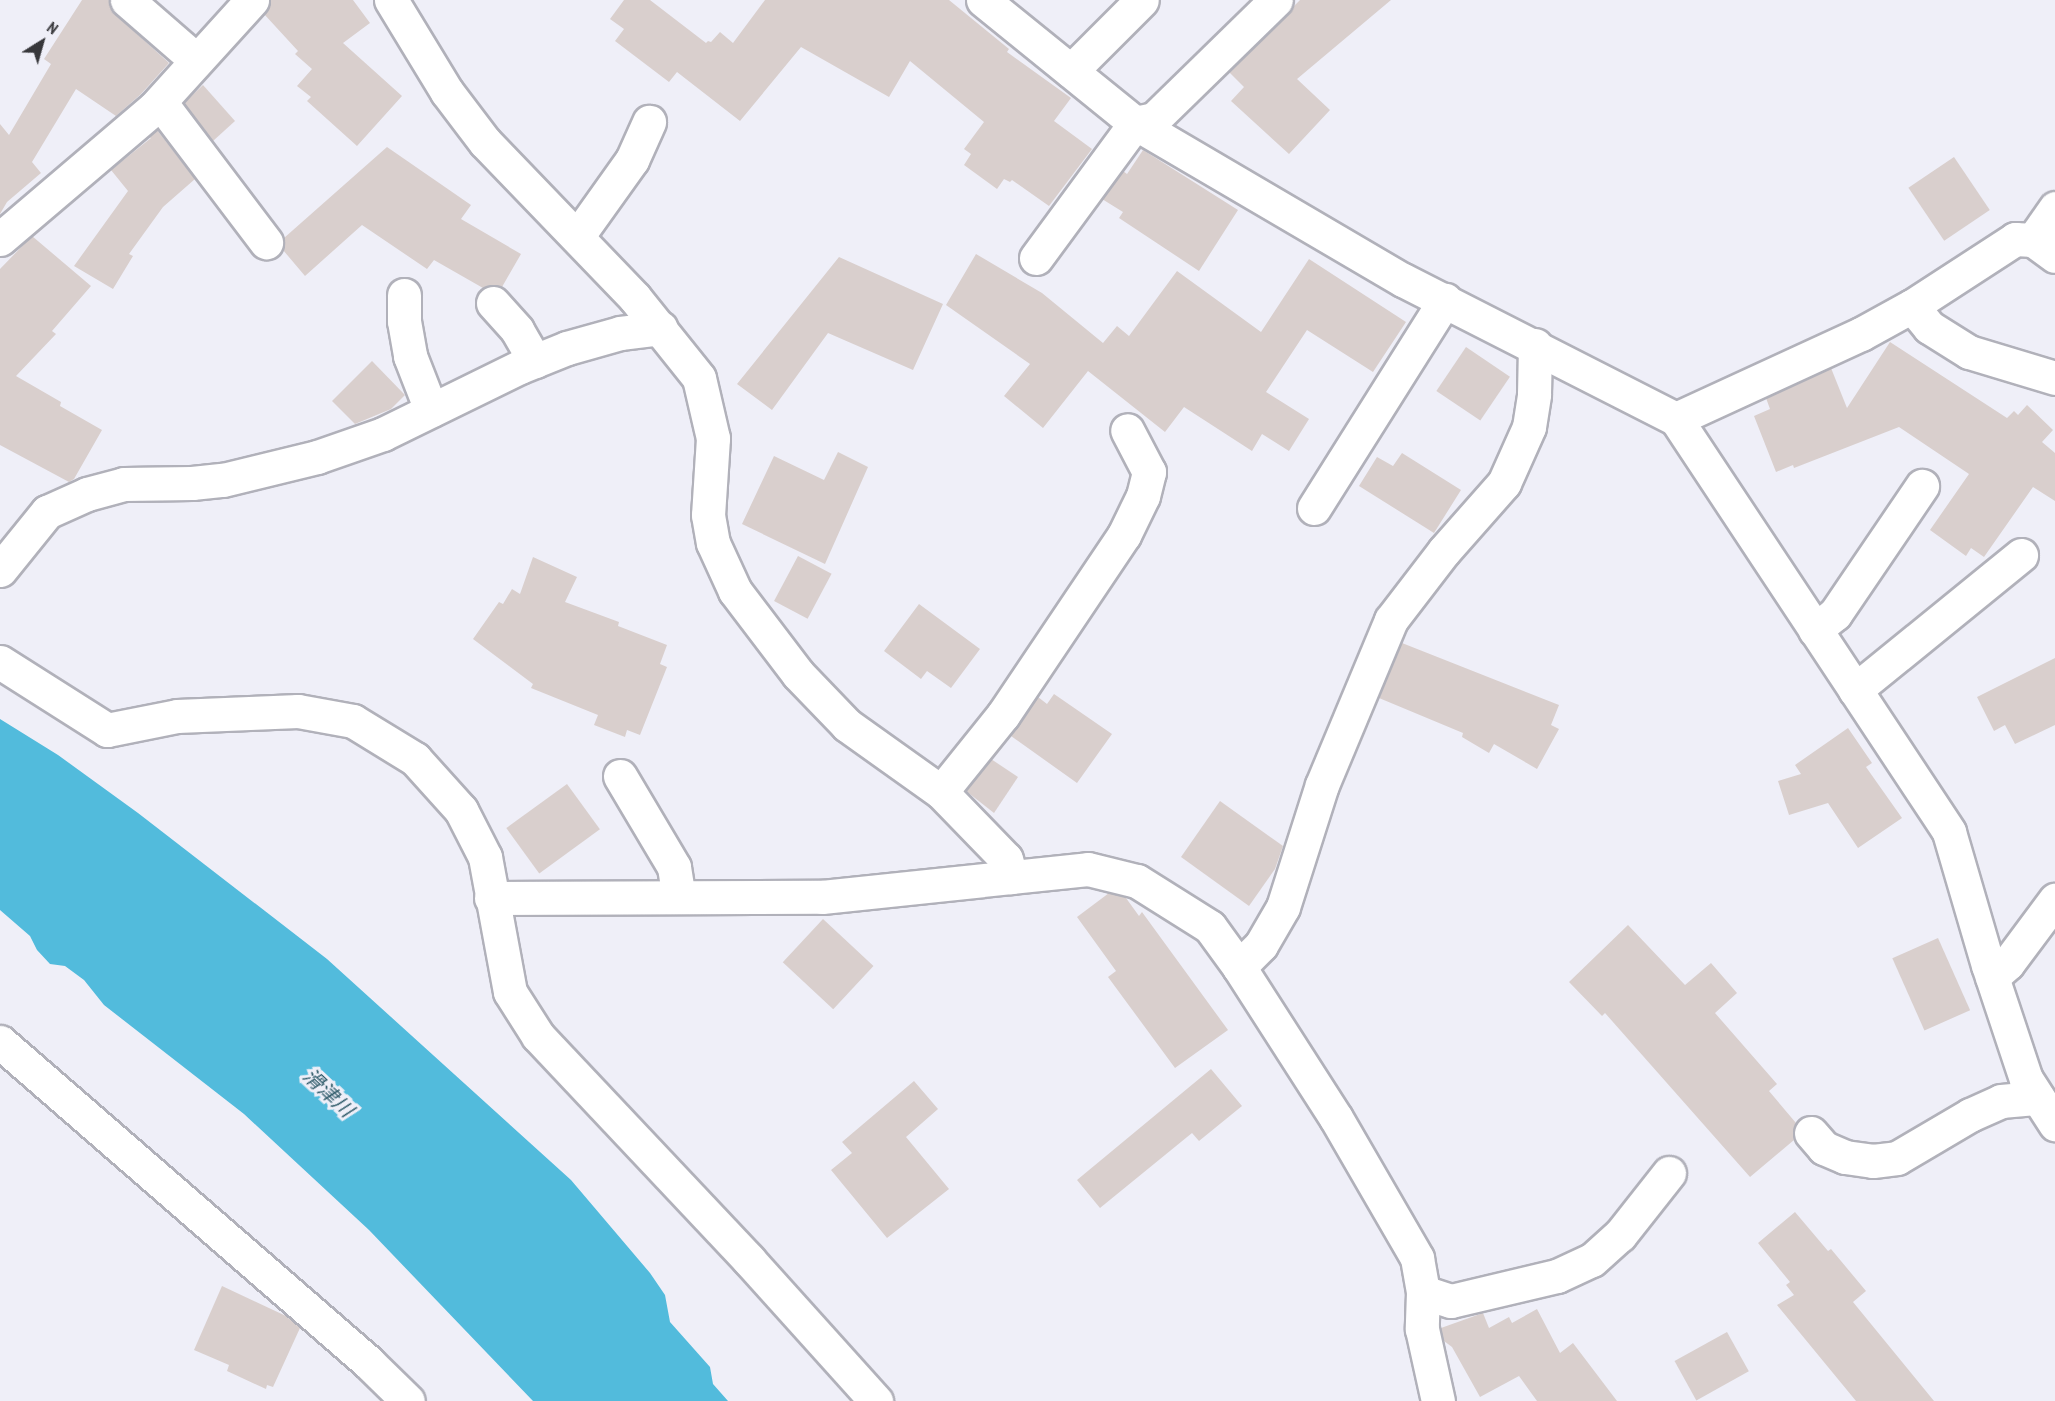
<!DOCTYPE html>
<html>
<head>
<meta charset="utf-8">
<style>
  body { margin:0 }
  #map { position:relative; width:2055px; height:1401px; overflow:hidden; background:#efeff8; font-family:"PT Sans Narrow","Noto Sans JP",sans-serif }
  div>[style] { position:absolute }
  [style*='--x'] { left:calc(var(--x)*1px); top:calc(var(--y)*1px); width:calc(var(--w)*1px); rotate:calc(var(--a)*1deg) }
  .water>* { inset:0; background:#52bbdc }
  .building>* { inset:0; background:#d9cfcd; transform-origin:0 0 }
  .roads { filter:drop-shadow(2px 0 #b1b1ba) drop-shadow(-2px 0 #b1b1ba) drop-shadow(0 2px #b1b1ba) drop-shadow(0 -2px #b1b1ba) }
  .minor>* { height:33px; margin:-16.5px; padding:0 16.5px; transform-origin:16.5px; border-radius:16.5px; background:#fff }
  span { translate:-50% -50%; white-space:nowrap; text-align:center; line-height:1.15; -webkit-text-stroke:6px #efeff8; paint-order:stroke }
  .water-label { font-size:20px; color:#2c5867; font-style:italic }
  .north { position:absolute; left:12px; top:12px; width:60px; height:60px; -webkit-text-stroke:4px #efeff8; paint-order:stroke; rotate:37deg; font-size:16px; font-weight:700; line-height:24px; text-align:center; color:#37373b }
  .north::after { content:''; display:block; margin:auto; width:21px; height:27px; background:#37373b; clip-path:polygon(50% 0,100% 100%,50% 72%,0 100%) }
</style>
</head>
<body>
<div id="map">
  <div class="water">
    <div style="clip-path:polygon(0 719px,58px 755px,138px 813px,327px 959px,571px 1180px,650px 1273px,665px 1295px,670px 1322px,710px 1367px,713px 1384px,728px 1401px,533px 1401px,369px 1230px,244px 1114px,104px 1005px,84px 980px,65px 966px,50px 964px,37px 950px,30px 936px,0 910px)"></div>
  </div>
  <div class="building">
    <div style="clip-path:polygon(82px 0,109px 0,115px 14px,169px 63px,141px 94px,116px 116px,76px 89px,32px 162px,41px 173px,7px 202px,0 214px,0 124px,9px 135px,51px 64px,44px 59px)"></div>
    <div style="clip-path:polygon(270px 0,353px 0,370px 23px,343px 43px,402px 96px,357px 146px,307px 101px,311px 97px,297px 86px,312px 69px,295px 54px,298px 51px,264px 14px)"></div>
    <div style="clip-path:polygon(624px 0,650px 0,706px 43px,708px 41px,711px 42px,720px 32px,733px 43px,765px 0,949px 0,1009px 49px,1007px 52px,1071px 98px,1054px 121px,1092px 149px,1049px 206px,1012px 180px,1010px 182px,1004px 179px,997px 189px,964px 165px,971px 154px,964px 149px,984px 122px,910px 61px,889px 97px,801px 47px,740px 121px,677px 72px,669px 82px,615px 41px,624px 29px,610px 19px)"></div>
    <div style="clip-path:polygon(1300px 0,1391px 0,1297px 79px,1330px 110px,1289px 154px,1231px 101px,1244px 87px,1229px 72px)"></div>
    <div style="clip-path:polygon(203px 85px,235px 121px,213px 141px,184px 103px)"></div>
    <div style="clip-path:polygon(157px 130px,195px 179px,163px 207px,129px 254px,133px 256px,113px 289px,74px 266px,128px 191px,111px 170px,151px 138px,149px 137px)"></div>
    <div style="clip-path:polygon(387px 147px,471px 205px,461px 219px,521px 254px,502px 287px,490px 285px,483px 288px,434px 260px,427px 269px,362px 225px,305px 276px,283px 250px,284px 238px)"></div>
    <div style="clip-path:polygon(1143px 150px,1238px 210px,1199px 271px,1119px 218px,1123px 212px,1102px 199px,1123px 171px,1127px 174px)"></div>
    <div style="left:1954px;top:157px;width:64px;height:55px;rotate:56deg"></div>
    <div style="clip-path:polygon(32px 236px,91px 286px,52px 331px,56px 334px,16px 376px,61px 402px,60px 406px,102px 430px,74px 479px,69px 482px,0 445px,0 269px)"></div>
    <div style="clip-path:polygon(976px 254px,1042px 293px,1103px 343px,1117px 326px,1129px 336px,1177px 271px,1261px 332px,1309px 259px,1406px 322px,1373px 372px,1307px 330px,1266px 392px,1309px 419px,1289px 451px,1262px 434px,1252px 451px,1184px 407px,1165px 432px,1088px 371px,1043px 428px,1004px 396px,1030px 364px,946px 305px)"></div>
    <div style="clip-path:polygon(839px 257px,943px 304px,913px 370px,828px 333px,772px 410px,737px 384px)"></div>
    <div style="clip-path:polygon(1890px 342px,2007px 418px,2014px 411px,2018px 415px,2027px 405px,2053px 430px,2042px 442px,2055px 453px,2055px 501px,2033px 487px,1984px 557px,1971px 548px,1966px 556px,1930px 530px,1969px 474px,1899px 427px,1794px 468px,1793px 465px,1776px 472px,1754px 416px,1770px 409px,1766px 398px,1831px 368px,1847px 408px)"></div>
    <div style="left:1466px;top:347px;width:53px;height:53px;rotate:34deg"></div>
    <div style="clip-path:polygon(372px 361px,405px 395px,391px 409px,355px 424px,332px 401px)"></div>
    <div style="clip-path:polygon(838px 452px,868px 467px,825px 564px,742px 524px,774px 456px,824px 480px)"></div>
    <div style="clip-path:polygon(1402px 453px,1461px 490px,1434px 533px,1359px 486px,1377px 457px,1393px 466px)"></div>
    <div style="left:798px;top:556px;width:38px;height:51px;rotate:28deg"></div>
    <div style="clip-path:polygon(533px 557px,577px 577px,565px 602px,619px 622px,618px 626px,667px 645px,660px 664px,667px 667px,640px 735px,627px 730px,625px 737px,594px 725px,598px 715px,531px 688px,533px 684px,473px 639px,499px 602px,503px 604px,512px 589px,520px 594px)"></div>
    <div style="clip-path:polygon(919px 604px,980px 649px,951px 688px,927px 671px,921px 679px,884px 651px)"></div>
    <div style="clip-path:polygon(1402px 643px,1559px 705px,1551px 725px,1559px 729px,1537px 769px,1494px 744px,1489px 753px,1462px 737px,1463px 733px,1379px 698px)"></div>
    <div style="clip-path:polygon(2055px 658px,2055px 725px,2015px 744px,2005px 725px,1994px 731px,1977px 697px)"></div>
    <div style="clip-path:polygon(1054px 694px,1112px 734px,1077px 783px,1011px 736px,1038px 697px,1047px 704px)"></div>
    <div style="clip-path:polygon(1848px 728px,1872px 763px,1866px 767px,1902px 818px,1858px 848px,1828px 803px,1789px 815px,1778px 781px,1801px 774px,1795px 765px)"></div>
    <div style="clip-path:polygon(991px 759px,1018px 777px,994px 813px,966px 791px)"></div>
    <div style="left:567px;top:784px;width:56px;height:75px;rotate:54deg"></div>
    <div style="clip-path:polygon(1220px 801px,1283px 846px,1275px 869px,1249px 906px,1181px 857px)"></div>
    <div style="clip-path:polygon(1109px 893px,1126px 898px,1139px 916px,1142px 912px,1228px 1030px,1175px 1068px,1108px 977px,1116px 971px,1077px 917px)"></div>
    <div style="left:823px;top:919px;width:69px;height:59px;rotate:43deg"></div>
    <div style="clip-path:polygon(1628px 925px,1685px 985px,1711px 963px,1737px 993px,1715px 1013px,1777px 1084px,1769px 1091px,1796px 1123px,1793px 1136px,1794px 1140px,1750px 1177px,1605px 1013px,1602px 1016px,1569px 982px)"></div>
    <div style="left:1938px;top:938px;width:79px;height:50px;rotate:66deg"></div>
    <div style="clip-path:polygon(1211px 1069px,1242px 1106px,1199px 1141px,1192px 1133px,1100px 1208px,1077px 1180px)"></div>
    <div style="clip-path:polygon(914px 1081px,938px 1109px,906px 1137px,949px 1189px,887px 1238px,831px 1170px,852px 1153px,842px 1142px)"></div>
    <div style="clip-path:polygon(1795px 1212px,1828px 1251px,1831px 1249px,1866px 1291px,1853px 1302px,1934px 1401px,1856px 1401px,1777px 1305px,1794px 1295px,1786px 1285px,1790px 1282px,1758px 1243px)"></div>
    <div style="clip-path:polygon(222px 1286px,286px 1316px,300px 1328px,273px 1387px,267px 1385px,266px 1389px,227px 1371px,229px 1365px,194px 1350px)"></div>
    <div style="clip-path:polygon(1537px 1309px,1560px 1353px,1573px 1343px,1617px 1401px,1537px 1401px,1519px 1376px,1480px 1397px,1452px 1347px,1444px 1341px,1441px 1328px,1483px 1313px,1489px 1328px,1509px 1317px,1512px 1323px)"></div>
    <div style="left:1727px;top:1332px;width:45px;height:60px;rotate:61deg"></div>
  </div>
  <div class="roads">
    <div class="minor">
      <div style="--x:127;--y:0;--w:91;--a:41"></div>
      <div style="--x:391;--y:0;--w:108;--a:58.7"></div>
      <div style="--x:447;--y:92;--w:63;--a:52.8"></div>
      <div style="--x:485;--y:142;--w:216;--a:46.1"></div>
      <div style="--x:635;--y:298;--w:102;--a:51.3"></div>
      <div style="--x:699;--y:378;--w:62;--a:76.9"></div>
      <div style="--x:713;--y:438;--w:77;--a:93.7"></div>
      <div style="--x:708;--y:515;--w:28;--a:80"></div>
      <div style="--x:713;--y:543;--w:53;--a:65.4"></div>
      <div style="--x:735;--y:591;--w:104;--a:52.8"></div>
      <div style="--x:798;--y:674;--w:71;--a:46.1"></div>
      <div style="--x:847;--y:725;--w:115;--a:35.5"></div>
      <div style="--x:941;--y:792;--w:93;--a:45.9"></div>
      <div style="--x:1006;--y:859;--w:19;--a:74"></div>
      <div style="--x:983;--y:0;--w:196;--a:39"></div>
      <div style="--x:1135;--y:123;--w:311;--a:30.4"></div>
      <div style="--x:1403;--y:280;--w:306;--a:27"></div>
      <div style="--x:1676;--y:419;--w:495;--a:56.5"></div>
      <div style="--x:1949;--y:832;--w:139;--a:73.7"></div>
      <div style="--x:1988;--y:965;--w:120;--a:71.6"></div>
      <div style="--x:2026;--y:1079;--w:54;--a:57.2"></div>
      <div style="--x:1071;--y:71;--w:100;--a:-45"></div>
      <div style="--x:160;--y:102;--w:176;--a:52.9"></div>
      <div style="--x:577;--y:237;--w:95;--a:-54.5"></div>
      <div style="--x:632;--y:160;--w:42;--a:-65.9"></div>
      <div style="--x:0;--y:239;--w:202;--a:-40.4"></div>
      <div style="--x:154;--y:108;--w:146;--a:-47.8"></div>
      <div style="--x:2033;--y:240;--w:39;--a:-55"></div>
      <div style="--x:1036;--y:258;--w:167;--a:-53.7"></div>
      <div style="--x:1135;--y:123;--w:19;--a:-12"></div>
      <div style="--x:1154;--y:119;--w:170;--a:-44.3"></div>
      <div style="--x:404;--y:295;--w:26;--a:90"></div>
      <div style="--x:404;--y:321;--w:36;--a:80"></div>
      <div style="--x:410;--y:356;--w:58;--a:68.7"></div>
      <div style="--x:493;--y:303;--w:36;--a:48"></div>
      <div style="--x:517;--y:330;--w:36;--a:60"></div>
      <div style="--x:1912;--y:306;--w:27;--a:51"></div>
      <div style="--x:1929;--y:327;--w:47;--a:32"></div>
      <div style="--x:1969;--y:352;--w:90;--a:16.8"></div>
      <div style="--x:1676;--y:419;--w:204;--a:-24.7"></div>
      <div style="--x:1861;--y:334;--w:58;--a:-28.8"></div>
      <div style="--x:1912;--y:306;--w:123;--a:-33"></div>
      <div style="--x:2015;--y:239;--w:18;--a:3"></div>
      <div style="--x:2033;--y:240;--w:27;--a:36"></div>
      <div style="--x:1314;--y:508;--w:246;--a:-57.8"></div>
      <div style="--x:0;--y:570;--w:75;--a:-51"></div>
      <div style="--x:47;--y:512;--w:44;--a:-24.2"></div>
      <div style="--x:87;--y:494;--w:38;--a:-15"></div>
      <div style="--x:124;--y:484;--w:68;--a:-0.8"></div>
      <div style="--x:192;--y:483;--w:31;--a:-6"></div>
      <div style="--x:223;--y:480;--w:97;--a:-13.7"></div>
      <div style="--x:317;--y:457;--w:70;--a:-19.2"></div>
      <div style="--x:383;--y:434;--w:153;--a:-26.1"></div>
      <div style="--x:520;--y:367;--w:51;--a:-22"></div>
      <div style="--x:567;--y:348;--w:55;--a:-15.8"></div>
      <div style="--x:620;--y:333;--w:41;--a:-7"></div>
      <div style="--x:1815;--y:630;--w:26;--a:-39"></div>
      <div style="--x:1835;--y:614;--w:155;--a:-55.8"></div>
      <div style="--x:0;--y:662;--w:127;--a:32.4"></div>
      <div style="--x:107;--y:730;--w:71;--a:-11.3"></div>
      <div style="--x:177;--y:716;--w:121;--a:-2.4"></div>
      <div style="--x:298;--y:711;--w:56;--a:10.3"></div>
      <div style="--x:353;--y:721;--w:73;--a:31.5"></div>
      <div style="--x:415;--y:759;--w:69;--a:48"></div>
      <div style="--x:461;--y:810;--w:53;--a:62.9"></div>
      <div style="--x:485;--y:857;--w:137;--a:79.5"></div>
      <div style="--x:510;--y:992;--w:52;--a:57.5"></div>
      <div style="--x:538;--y:1036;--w:308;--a:46.7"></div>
      <div style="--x:749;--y:1260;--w:190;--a:48"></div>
      <div style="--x:1855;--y:690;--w:214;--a:-39.1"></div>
      <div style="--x:620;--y:776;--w:106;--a:59.3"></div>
      <div style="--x:674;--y:867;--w:30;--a:81"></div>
      <div style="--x:941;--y:792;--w:99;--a:-51.2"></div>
      <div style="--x:1003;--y:715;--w:217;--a:-56.1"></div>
      <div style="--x:1124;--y:535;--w:43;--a:-64"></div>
      <div style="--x:1143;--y:496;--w:25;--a:-76"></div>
      <div style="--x:1149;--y:472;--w:47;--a:-117.6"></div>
      <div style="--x:491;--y:898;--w:331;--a:-0.2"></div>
      <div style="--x:822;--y:897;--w:267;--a:-6"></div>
      <div style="--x:1088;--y:869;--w:50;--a:13.8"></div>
      <div style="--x:1137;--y:881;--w:86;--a:32.2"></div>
      <div style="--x:1210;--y:927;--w:49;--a:54.1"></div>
      <div style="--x:1239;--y:967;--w:179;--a:57.3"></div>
      <div style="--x:1336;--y:1118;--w:162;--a:59.9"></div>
      <div style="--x:1417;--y:1258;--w:35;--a:80"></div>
      <div style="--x:1423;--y:1292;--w:37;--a:92"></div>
      <div style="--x:1422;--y:1329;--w:74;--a:77.5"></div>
      <div style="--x:1239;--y:967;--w:31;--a:-45"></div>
      <div style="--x:1261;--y:945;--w:44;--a:-59.9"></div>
      <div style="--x:1283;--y:907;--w:128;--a:-72.3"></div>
      <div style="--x:1322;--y:785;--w:179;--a:-67.3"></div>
      <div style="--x:1391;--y:620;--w:87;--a:-52.5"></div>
      <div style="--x:1444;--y:551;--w:91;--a:-48.6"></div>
      <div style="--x:1504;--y:483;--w:61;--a:-65.9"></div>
      <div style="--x:1529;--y:427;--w:33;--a:-81"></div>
      <div style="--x:1534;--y:394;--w:49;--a:-88.8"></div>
      <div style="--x:1992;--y:977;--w:21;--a:-41"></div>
      <div style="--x:2008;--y:963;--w:79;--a:-53.3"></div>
      <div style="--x:0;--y:1042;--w:489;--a:41"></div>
      <div style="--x:369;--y:1363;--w:54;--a:44.3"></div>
      <div style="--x:1811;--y:1133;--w:20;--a:49"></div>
      <div style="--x:1824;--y:1148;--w:23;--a:23"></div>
      <div style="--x:1845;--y:1157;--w:28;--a:8"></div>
      <div style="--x:1873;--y:1161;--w:24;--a:-7"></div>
      <div style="--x:1897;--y:1158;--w:85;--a:-30.5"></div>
      <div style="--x:1970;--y:1115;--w:34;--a:-24"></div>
      <div style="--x:2001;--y:1101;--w:37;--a:-5"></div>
      <div style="--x:1423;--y:1292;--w:29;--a:18"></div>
      <div style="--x:1451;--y:1301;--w:109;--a:-13.3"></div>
      <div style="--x:1557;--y:1276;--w:38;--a:-25"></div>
      <div style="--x:1592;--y:1260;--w:38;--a:-42"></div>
      <div style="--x:1620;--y:1235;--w:79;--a:-51.7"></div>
    </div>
  </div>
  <div class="water-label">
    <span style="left:328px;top:1093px;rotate:43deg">滑津川</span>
  </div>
  <div class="north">N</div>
</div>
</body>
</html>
